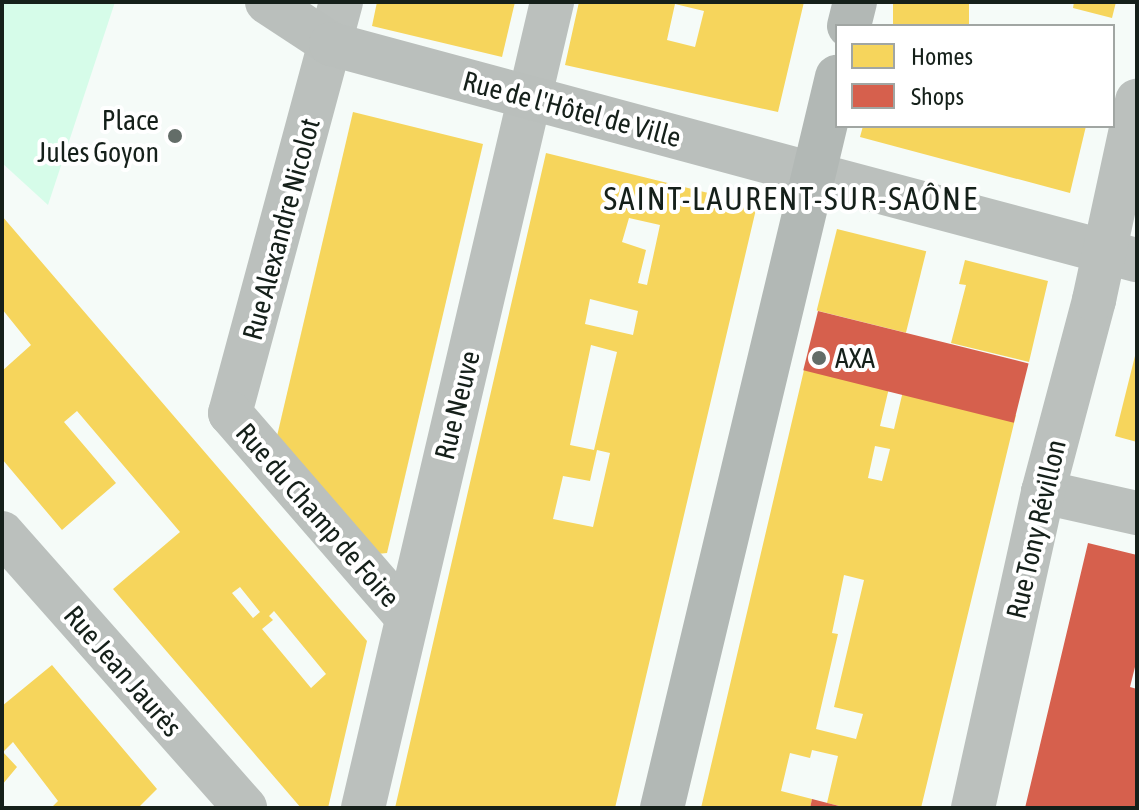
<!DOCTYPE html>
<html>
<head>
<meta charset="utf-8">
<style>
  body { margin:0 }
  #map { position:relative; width:1139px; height:810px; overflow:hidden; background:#f5fbf8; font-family:"Asap Condensed",sans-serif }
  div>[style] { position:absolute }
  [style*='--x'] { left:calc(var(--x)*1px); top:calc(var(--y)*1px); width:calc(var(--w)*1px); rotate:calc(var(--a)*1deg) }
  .green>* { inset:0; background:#d6fce9 }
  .homes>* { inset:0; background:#f6d55c; transform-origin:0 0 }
  .shops>* { inset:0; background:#d6604d; transform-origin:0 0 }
  .street>* { height:44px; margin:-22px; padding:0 22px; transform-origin:22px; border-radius:22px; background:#bbc0bd }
  .secondary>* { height:44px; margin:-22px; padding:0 22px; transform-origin:22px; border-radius:22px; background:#babfbc }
  .primary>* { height:44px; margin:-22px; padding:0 22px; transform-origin:22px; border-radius:22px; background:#b2b8b5 }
  .dots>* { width:22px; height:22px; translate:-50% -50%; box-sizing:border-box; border:4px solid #fff; border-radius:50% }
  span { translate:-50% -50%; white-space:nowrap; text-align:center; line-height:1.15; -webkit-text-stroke:8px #fff; paint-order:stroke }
  .street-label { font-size:28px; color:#15201a }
  .poi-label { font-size:28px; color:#15201a }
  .right { translate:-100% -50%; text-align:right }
  .left { translate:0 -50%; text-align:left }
  .quarter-label { font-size:32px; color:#15201a; letter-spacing:2px }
  .frame { position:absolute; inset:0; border:4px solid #15201a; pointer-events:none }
  .legend { position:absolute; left:835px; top:24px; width:280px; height:104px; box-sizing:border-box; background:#fff; border:2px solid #a1a6a3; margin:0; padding:10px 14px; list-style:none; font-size:24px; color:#15201a }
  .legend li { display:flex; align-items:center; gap:16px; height:40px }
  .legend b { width:40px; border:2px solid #a1a6a3 }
</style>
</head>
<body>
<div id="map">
  <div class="green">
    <div style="clip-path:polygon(2px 2px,115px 2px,48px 205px,2px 163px)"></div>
  </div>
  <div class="homes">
    <div style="clip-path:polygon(377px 2px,515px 2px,502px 57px,372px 26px)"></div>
    <div style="clip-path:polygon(evenodd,579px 2px,804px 2px,778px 112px,565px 65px,579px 2px,675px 4px,704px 11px,695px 47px,667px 40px,675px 4px)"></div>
    <div style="left:893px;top:2px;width:76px;height:25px"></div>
    <div style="clip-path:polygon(1074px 2px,1116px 2px,1112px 18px,1073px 8px)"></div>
    <div style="clip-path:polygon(353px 112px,483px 144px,387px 553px,377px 554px,277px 436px)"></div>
    <div style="clip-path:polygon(863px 126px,1086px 126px,1070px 193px,860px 137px)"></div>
    <div style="clip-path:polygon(evenodd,546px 153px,757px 205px,615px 808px,395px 808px,546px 153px,629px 218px,660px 225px,647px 285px,638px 283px,646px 250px,622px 242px,629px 218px,546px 153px,590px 299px,638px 311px,633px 335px,585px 324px,590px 299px,546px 153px,591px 345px,617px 352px,594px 450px,570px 445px,591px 345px,546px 153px,597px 450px,610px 453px,593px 527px,553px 519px,563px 476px,590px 481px,597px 450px)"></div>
    <div style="clip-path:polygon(evenodd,2px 216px,367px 641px,328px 808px,301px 808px,113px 589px,180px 532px,77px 411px,64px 422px,116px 483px,62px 530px,2px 459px,2px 371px,31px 345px,2px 309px,2px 216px,240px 587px,260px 612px,253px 618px,232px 593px,240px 587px,2px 216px,274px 611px,326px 674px,311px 688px,262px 629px,273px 620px,269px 616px,274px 611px)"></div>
    <div style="left:837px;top:229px;width:92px;height:84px;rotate:14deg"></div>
    <div style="clip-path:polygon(965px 260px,1048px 281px,1029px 362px,951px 343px,966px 285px,959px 284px)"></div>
    <div style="clip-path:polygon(1136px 352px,1137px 352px,1137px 442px,1115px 436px)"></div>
    <div style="clip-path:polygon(evenodd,804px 370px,889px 388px,880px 426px,894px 429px,903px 391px,1016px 415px,921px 808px,848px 808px,827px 803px,838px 756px,812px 750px,810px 758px,790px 753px,781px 791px,812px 799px,810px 808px,701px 808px,804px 370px,875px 446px,890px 449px,882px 481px,868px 478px,875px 446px,804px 370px,844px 575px,864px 580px,834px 707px,863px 714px,856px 739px,816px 729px,838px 634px,832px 633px,844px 575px)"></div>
    <div style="clip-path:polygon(52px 665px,157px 789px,138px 808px,51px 808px,58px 801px,13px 742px,3px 752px,17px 767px,2px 785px,2px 706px)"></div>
  </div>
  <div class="shops">
    <div style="left:818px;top:311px;width:217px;height:61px;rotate:14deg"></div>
    <div style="clip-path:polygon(1088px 543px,1137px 555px,1137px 659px,1130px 687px,1137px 689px,1137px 808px,1025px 808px)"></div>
    <div style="clip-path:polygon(812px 799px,843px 807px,843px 808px,810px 808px)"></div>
  </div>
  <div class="street">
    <div style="--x:341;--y:2;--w:426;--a:105.1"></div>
    <div style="--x:230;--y:413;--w:269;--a:49.1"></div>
    <div style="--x:813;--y:174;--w:335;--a:14.9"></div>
    <div style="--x:1043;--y:492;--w:96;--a:12.6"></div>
    <div style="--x:2;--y:533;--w:367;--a:48.5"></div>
    <div style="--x:363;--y:808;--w:828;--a:-76.8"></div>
    <div style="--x:973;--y:808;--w:324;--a:-77.5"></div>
    <div style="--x:1043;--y:492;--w:199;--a:-75.1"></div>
    <div style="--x:1094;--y:300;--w:204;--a:-77.8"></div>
  </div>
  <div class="secondary">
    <div style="--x:267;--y:2;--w:77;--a:33.3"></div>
    <div style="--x:331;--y:44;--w:499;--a:15.1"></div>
  </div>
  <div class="primary">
    <div style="--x:849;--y:26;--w:25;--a:-76"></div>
    <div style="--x:662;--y:808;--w:752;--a:-76.54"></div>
  </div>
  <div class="dots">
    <div style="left:175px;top:136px;background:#636d68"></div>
    <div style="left:819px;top:358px;background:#636d68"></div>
  </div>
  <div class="street-label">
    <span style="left:572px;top:109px;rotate:15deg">Rue de l'Hôtel de Ville</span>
    <span style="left:281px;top:229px;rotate:-75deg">Rue Alexandre Nicolot</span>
    <span style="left:457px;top:405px;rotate:-76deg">Rue Neuve</span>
    <span style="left:318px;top:515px;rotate:49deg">Rue du Champ de Foire</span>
    <span style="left:1036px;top:529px;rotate:-77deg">Rue Tony Révillon</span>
    <span style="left:123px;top:671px;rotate:49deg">Rue Jean Jaurès</span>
  </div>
  <div class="poi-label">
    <span class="right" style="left:159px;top:136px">Place<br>Jules Goyon</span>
    <span class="left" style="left:835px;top:358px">AXA</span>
  </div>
  <div class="quarter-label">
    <span style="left:791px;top:199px">SAINT-LAURENT-SUR-SAÔNE</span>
  </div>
  <div class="frame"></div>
  <ul class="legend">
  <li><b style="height:22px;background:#f6d55c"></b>Homes</li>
  <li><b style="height:22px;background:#d6604d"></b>Shops</li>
  </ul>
</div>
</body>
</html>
